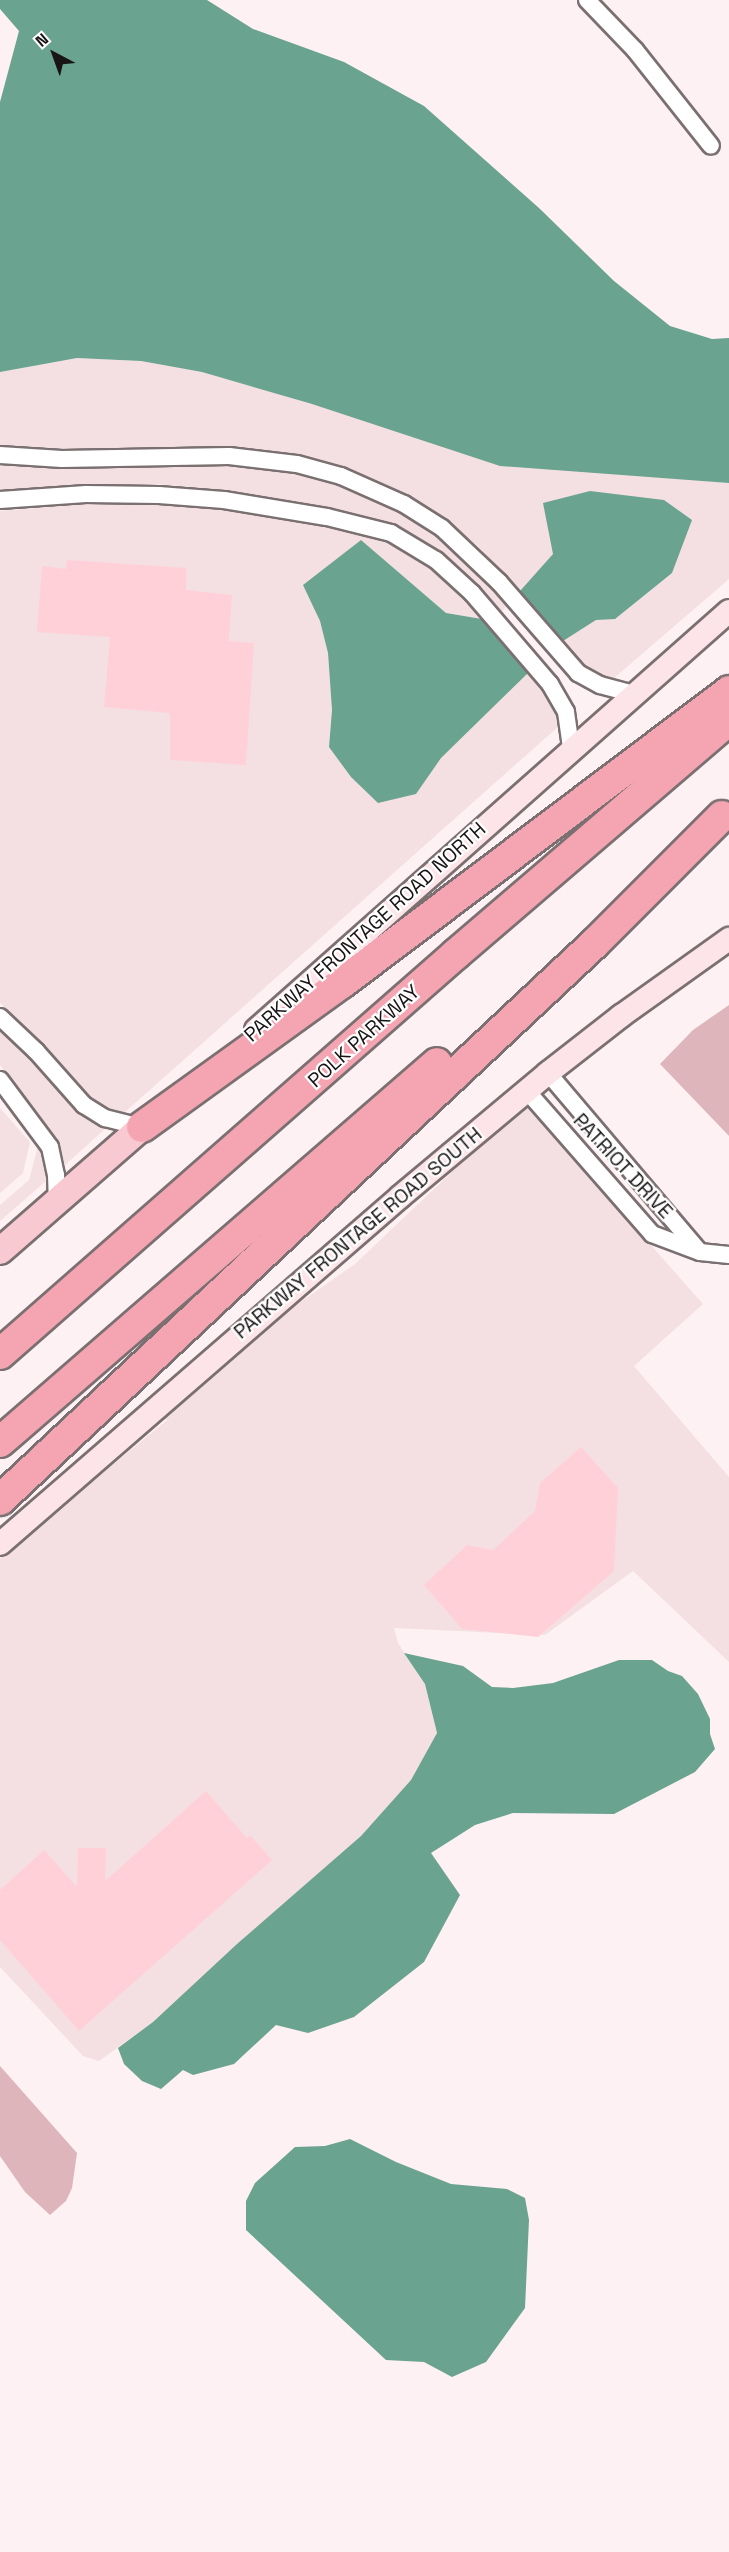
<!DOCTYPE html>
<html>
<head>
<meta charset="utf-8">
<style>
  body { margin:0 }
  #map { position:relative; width:729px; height:2552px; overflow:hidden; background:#fef1f3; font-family:"Space Grotesk",sans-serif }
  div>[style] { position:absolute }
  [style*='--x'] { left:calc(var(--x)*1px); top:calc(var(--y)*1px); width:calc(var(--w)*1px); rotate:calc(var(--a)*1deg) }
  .built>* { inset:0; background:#f4e0e3 }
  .green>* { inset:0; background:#deb5ba }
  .water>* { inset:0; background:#6aa390 }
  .building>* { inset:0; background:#ffd0d7 }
  .roads { filter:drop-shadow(2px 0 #7b7071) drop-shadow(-2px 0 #7b7071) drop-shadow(0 2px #7b7071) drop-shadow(0 -2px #7b7071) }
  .street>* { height:16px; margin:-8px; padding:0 8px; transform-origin:8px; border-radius:8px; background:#fff }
  .secondary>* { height:22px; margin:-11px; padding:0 11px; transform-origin:11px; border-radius:11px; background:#fce4e8 }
  .primary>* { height:26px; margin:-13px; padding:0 13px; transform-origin:13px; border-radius:13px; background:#f9c9d1 }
  .highway>* { height:30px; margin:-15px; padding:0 15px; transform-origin:15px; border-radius:15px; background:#f5a5b2 }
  span { translate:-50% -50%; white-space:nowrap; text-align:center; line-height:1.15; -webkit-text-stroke:4.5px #fff; paint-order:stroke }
  .street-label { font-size:20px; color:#181415 }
  .north { position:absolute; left:24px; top:24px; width:60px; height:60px; -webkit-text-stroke:4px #fff; paint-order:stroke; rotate:319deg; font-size:16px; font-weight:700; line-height:24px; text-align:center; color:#181415 }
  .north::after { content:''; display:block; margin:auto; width:21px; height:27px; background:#181415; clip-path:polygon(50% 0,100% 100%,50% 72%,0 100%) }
</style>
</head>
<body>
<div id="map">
  <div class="built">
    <div style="clip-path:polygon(77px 358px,141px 361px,202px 372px,312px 404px,647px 475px,729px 483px,729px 579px,613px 679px,602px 676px,583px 665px,563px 641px,596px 620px,615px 618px,553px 554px,520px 591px,478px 546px,447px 520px,408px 495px,344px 467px,299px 454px,228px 446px,60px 449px,0 445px,0 372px)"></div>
    <div style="clip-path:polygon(0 465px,63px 469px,230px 466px,296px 474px,339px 486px,400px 513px,437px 537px,466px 561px,507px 606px,501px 612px,443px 552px,392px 523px,328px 507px,224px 490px,158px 484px,85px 484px,0 490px)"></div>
    <div style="clip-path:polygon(87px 504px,160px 505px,224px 510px,326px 527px,388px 543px,431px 568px,482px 619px,446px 613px,361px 540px,304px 585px,320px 621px,328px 653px,332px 710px,329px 747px,416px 794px,440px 758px,528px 673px,554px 705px,559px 726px,124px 1113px,108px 1108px,90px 1097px,43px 1044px,0 1003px,0 511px)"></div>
    <div style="clip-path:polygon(0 1030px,30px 1058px,77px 1111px,106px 1128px,65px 1165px,58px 1141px,0 1065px)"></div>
    <div style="clip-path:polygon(527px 1105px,703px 1304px,634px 1366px,729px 1477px,729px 1662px,633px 1571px,545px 1635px,394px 1628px,398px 1643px,425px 1684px,437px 1734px,411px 1780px,361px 1836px,153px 2022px,99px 2061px,83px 2056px,0 1967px,0 1558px,167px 1420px,163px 1415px,262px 1329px,355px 1264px,497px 1129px)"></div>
    <div style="clip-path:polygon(0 1108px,30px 1142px,23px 1173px,0 1193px)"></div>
    <div style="clip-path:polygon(38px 1146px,44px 1159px,46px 1181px,0 1221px,0 1205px,29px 1180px)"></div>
  </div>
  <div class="green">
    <div style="clip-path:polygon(729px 1005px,729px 1136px,660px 1064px,693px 1030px)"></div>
    <div style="clip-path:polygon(0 2066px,77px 2153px,72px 2188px,66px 2201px,50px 2215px,25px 2192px,0 2156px)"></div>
  </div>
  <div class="water">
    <div style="clip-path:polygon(0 0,207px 0,253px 29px,344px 62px,424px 106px,539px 208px,614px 281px,670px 326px,712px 339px,729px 338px,729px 483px,500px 466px,312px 404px,202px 372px,141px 361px,77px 358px,0 372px,0 102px,19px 31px,0 9px)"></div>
    <div style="clip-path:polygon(590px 491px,664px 500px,692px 520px,672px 573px,615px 619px,596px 620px,563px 641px,520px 591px,553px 554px,543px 503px)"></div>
    <div style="clip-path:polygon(361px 540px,446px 613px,482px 619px,528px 673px,441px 758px,416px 794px,378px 803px,351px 777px,329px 747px,332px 710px,328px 653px,320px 621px,303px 585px)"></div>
    <div style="clip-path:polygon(404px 1653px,463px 1666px,492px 1687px,513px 1688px,553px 1683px,619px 1660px,652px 1660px,668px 1671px,682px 1676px,698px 1694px,710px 1719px,710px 1734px,715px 1749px,695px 1772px,614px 1814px,513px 1813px,475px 1825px,431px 1853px,460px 1895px,424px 1962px,354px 2017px,308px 2033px,276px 2025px,234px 2064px,193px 2075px,183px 2070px,161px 2089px,142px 2081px,124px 2064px,118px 2048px,153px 2022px,237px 1944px,361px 1836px,411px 1780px,437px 1733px,425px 1684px)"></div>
    <div style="clip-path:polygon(350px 2139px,396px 2162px,451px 2184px,507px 2189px,525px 2198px,529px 2220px,525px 2308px,486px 2362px,452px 2377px,424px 2362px,386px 2360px,246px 2230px,246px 2201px,255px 2183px,295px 2147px,325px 2146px)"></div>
  </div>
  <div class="building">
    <div style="clip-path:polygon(67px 560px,186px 568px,186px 590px,232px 595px,229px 641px,254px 643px,246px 765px,170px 760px,170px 713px,104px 707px,110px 637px,37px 632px,42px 566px,66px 569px)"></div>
    <div style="clip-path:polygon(581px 1447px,618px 1488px,614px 1571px,538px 1637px,462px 1629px,424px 1585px,467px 1545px,493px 1550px,535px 1511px,540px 1483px)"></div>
    <div style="clip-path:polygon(206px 1791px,247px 1838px,250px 1835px,272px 1860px,79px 2031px,0 1940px,0 1890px,44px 1850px,77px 1887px,78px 1848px,106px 1848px,105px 1881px)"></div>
  </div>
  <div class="roads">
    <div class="street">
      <div style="--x:587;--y:0;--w:69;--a:46.2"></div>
      <div style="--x:635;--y:50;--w:122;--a:51.6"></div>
      <div style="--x:0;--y:455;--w:62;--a:3.7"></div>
      <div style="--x:62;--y:459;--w:167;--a:-1"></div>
      <div style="--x:229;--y:456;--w:68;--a:6.7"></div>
      <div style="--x:297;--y:464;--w:46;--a:15.3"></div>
      <div style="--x:341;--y:476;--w:69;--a:24"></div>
      <div style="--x:404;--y:504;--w:45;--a:32.3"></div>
      <div style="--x:442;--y:528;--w:79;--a:43.5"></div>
      <div style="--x:499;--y:582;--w:121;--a:49"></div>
      <div style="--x:578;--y:673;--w:25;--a:29"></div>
      <div style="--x:600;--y:685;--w:34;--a:15"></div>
      <div style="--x:0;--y:500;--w:86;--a:-4"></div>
      <div style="--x:86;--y:494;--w:73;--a:0.8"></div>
      <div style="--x:159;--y:495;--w:65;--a:4.4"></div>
      <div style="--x:224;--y:500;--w:104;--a:9.4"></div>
      <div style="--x:327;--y:517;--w:66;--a:14"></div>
      <div style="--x:391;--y:533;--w:52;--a:31"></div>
      <div style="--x:436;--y:560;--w:49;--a:42.5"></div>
      <div style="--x:472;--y:593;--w:120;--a:49.4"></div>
      <div style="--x:550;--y:684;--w:32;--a:60"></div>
      <div style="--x:566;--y:712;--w:37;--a:82"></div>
      <div style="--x:0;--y:1017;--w:50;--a:43.4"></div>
      <div style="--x:36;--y:1051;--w:72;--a:48.4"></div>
      <div style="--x:84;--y:1105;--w:25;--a:32"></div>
      <div style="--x:105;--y:1118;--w:38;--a:14"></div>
      <div style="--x:548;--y:1073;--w:231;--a:49.7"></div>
      <div style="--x:0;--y:1080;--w:84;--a:53.3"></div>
      <div style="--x:50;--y:1147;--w:29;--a:78"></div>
      <div style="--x:56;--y:1175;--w:27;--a:88"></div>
      <div style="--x:527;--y:1091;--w:190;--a:48.8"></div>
      <div style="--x:652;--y:1234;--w:51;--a:20.6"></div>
      <div style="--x:700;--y:1252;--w:29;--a:6"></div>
    </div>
    <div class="secondary">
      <div style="--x:256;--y:1030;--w:632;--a:-41.54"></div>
      <div style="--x:0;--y:1544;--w:531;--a:-40.95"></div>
      <div style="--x:401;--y:1196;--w:192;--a:-39.9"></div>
      <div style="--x:548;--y:1073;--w:93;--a:-38"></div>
      <div style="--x:621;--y:1016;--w:133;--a:-35.5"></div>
    </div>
    <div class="primary">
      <div style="--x:0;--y:1251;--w:189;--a:-41.1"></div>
    </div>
    <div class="highway">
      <div style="--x:142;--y:1127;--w:246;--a:-35.8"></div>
      <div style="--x:342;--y:983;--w:485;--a:-37"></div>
      <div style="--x:0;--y:1354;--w:607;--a:-41.26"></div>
      <div style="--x:456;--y:954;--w:360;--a:-40.6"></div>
      <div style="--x:0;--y:1442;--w:578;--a:-40.93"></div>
      <div style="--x:0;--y:1500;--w:814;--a:-43.11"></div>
      <div style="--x:594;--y:944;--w:181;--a:-45"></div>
    </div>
  </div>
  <div class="street-label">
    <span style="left:365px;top:932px;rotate:-42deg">PARKWAY FRONTAGE ROAD NORTH</span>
    <span style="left:364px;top:1036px;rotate:-42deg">POLK PARKWAY</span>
    <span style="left:623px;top:1166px;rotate:47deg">PATRIOT DRIVE</span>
    <span style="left:358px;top:1233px;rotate:-40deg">PARKWAY FRONTAGE ROAD SOUTH</span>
  </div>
  <div class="north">N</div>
</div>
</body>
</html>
